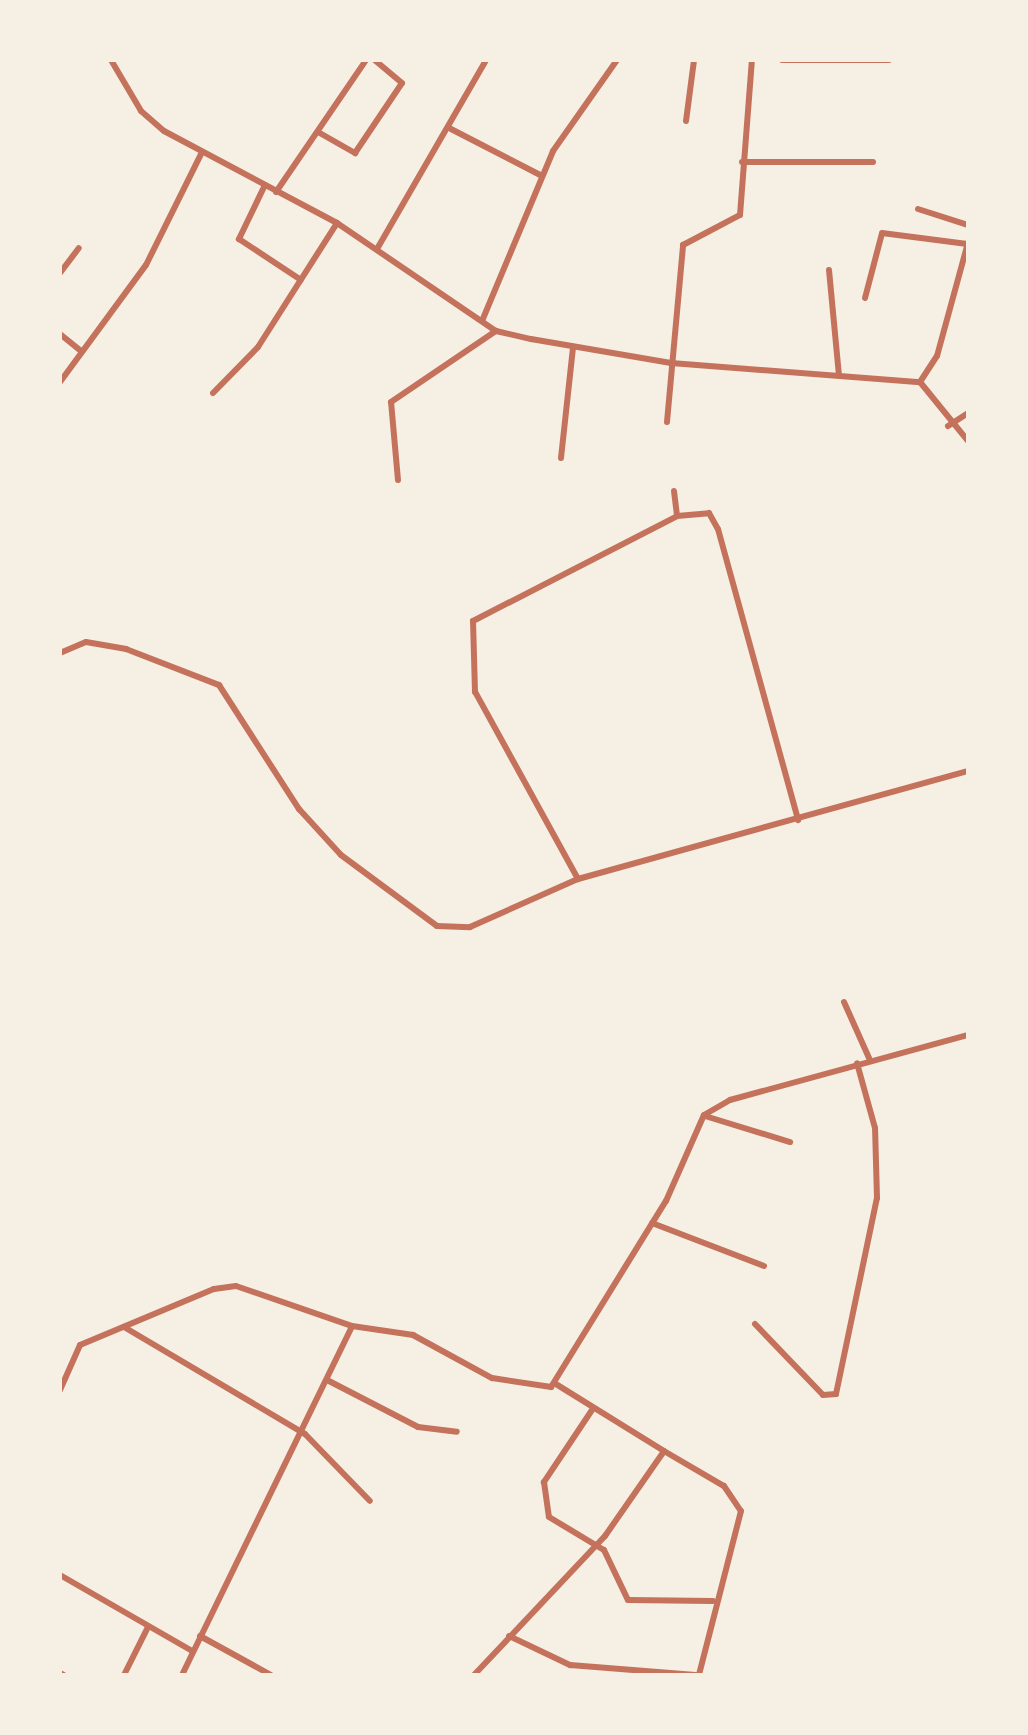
<!DOCTYPE html>
<html>
<head>
<meta charset="utf-8">
<style>
  body { margin:0 }
  #map { position:relative; width:1028px; height:1735px; overflow:hidden; background:#f6efe4; font-family:Quicksand,sans-serif }
  div>[style] { position:absolute }
  [style*='--x'] { left:calc(var(--x)*1px); top:calc(var(--y)*1px); width:calc(var(--w)*1px); rotate:calc(var(--a)*1deg) }
  .minor>* { height:6px; margin:-3px; padding:0 3px; transform-origin:3px; border-radius:3px; background:#c5725c }
  span { translate:-50% -50%; white-space:nowrap; text-align:center; line-height:1.15; -webkit-text-stroke:10px #f6efe4; paint-order:stroke }
  .frame { position:absolute; inset:0; border:62px solid #f6efe4; pointer-events:none }
</style>
</head>
<body>
<div id="map">
  <div class="minor">
    <div style="--x:111;--y:60;--w:59;--a:59.5"></div>
    <div style="--x:141;--y:111;--w:30;--a:41"></div>
    <div style="--x:164;--y:131;--w:196;--a:28"></div>
    <div style="--x:337;--y:223;--w:192;--a:34.2"></div>
    <div style="--x:496;--y:331;--w:36;--a:13"></div>
    <div style="--x:531;--y:339;--w:142;--a:9.7"></div>
    <div style="--x:671;--y:363;--w:250;--a:4.4"></div>
    <div style="--x:920;--y:382;--w:31;--a:-57"></div>
    <div style="--x:937;--y:356;--w:117;--a:-74.7"></div>
    <div style="--x:782;--y:60;--w:107;--a:0"></div>
    <div style="--x:686;--y:121;--w:62;--a:-82.5"></div>
    <div style="--x:451;--y:129;--w:102;--a:27.3"></div>
    <div style="--x:318;--y:132;--w:43;--a:29.6"></div>
    <div style="--x:355;--y:153;--w:84;--a:-56.1"></div>
    <div style="--x:402;--y:83;--w:35;--a:-140"></div>
    <div style="--x:742;--y:162;--w:131;--a:0"></div>
    <div style="--x:264;--y:187;--w:58;--a:115.7"></div>
    <div style="--x:239;--y:239;--w:74;--a:33.5"></div>
    <div style="--x:276;--y:192;--w:160;--a:-55.7"></div>
    <div style="--x:918;--y:209;--w:52;--a:17.7"></div>
    <div style="--x:377;--y:249;--w:218;--a:-60"></div>
    <div style="--x:829;--y:270;--w:106;--a:84.6"></div>
    <div style="--x:60;--y:273;--w:31;--a:-53"></div>
    <div style="--x:865;--y:298;--w:67;--a:-75.3"></div>
    <div style="--x:882;--y:233;--w:86;--a:7.4"></div>
    <div style="--x:482;--y:321;--w:184;--a:-67.3"></div>
    <div style="--x:553;--y:151;--w:111;--a:-54.9"></div>
    <div style="--x:60;--y:334;--w:26;--a:39"></div>
    <div style="--x:60;--y:382;--w:145;--a:-53.7"></div>
    <div style="--x:146;--y:265;--w:124;--a:-63.6"></div>
    <div style="--x:920;--y:382;--w:76;--a:50.9"></div>
    <div style="--x:213;--y:393;--w:64;--a:-45.6"></div>
    <div style="--x:258;--y:347;--w:147;--a:-57.5"></div>
    <div style="--x:667;--y:422;--w:178;--a:-84.8"></div>
    <div style="--x:683;--y:245;--w:64;--a:-27.8"></div>
    <div style="--x:740;--y:215;--w:155;--a:-85.6"></div>
    <div style="--x:948;--y:426;--w:24;--a:-33"></div>
    <div style="--x:561;--y:458;--w:112;--a:-83.8"></div>
    <div style="--x:398;--y:480;--w:78;--a:-95.1"></div>
    <div style="--x:391;--y:402;--w:127;--a:-34.1"></div>
    <div style="--x:674;--y:491;--w:25;--a:83"></div>
    <div style="--x:677;--y:516;--w:32;--a:-5"></div>
    <div style="--x:709;--y:513;--w:18;--a:61"></div>
    <div style="--x:718;--y:529;--w:302;--a:74.6"></div>
    <div style="--x:60;--y:653;--w:28;--a:-23"></div>
    <div style="--x:86;--y:642;--w:41;--a:9.9"></div>
    <div style="--x:126;--y:649;--w:100;--a:21.2"></div>
    <div style="--x:219;--y:685;--w:148;--a:57.2"></div>
    <div style="--x:299;--y:809;--w:62;--a:47.6"></div>
    <div style="--x:341;--y:855;--w:119;--a:36.5"></div>
    <div style="--x:437;--y:926;--w:33;--a:2"></div>
    <div style="--x:470;--y:927;--w:118;--a:-24"></div>
    <div style="--x:578;--y:879;--w:405;--a:-15.5"></div>
    <div style="--x:578;--y:879;--w:213;--a:-118.8"></div>
    <div style="--x:475;--y:692;--w:71;--a:-91.6"></div>
    <div style="--x:473;--y:621;--w:229;--a:-27.2"></div>
    <div style="--x:844;--y:1002;--w:64;--a:65.9"></div>
    <div style="--x:705;--y:1116;--w:89;--a:17"></div>
    <div style="--x:652;--y:1223;--w:120;--a:21"></div>
    <div style="--x:755;--y:1324;--w:98;--a:46.2"></div>
    <div style="--x:823;--y:1395;--w:13;--a:-4"></div>
    <div style="--x:836;--y:1394;--w:200;--a:-78.2"></div>
    <div style="--x:877;--y:1198;--w:70;--a:-91.6"></div>
    <div style="--x:875;--y:1128;--w:67;--a:-105.5"></div>
    <div style="--x:124;--y:1327;--w:210;--a:30.6"></div>
    <div style="--x:305;--y:1434;--w:93;--a:45.9"></div>
    <div style="--x:327;--y:1380;--w:102;--a:27.3"></div>
    <div style="--x:418;--y:1427;--w:39;--a:7"></div>
    <div style="--x:60;--y:1390;--w:49;--a:-66"></div>
    <div style="--x:80;--y:1345;--w:145;--a:-22.7"></div>
    <div style="--x:214;--y:1289;--w:22;--a:-8"></div>
    <div style="--x:236;--y:1286;--w:123;--a:19"></div>
    <div style="--x:592;--y:1410;--w:87;--a:123.7"></div>
    <div style="--x:544;--y:1482;--w:35;--a:82"></div>
    <div style="--x:549;--y:1517;--w:64;--a:31"></div>
    <div style="--x:604;--y:1550;--w:55;--a:64.4"></div>
    <div style="--x:628;--y:1600;--w:85;--a:0.7"></div>
    <div style="--x:664;--y:1451;--w:69;--a:30.3"></div>
    <div style="--x:724;--y:1486;--w:30;--a:56"></div>
    <div style="--x:741;--y:1511;--w:169;--a:104.4"></div>
    <div style="--x:60;--y:1575;--w:152;--a:29.9"></div>
    <div style="--x:200;--y:1636;--w:81;--a:28.8"></div>
    <div style="--x:509;--y:1636;--w:68;--a:25.4"></div>
    <div style="--x:570;--y:1665;--w:126;--a:4.5"></div>
    <div style="--x:60;--y:1673;--w:4;--a:27"></div>
    <div style="--x:124;--y:1675;--w:54;--a:-63.4"></div>
    <div style="--x:182;--y:1675;--w:388;--a:-64"></div>
    <div style="--x:352;--y:1326;--w:62;--a:8.4"></div>
    <div style="--x:413;--y:1335;--w:90;--a:28.6"></div>
    <div style="--x:492;--y:1378;--w:60;--a:8.7"></div>
    <div style="--x:551;--y:1387;--w:219;--a:-58.3"></div>
    <div style="--x:666;--y:1201;--w:94;--a:-66.2"></div>
    <div style="--x:704;--y:1115;--w:30;--a:-30"></div>
    <div style="--x:730;--y:1100;--w:247;--a:-15.3"></div>
    <div style="--x:474;--y:1675;--w:191;--a:-46.7"></div>
    <div style="--x:605;--y:1536;--w:103;--a:-55.2"></div>
    <div style="--x:664;--y:1451;--w:127;--a:-148.2"></div>
  </div>
  <div class="frame"></div>
</div>
</body>
</html>
